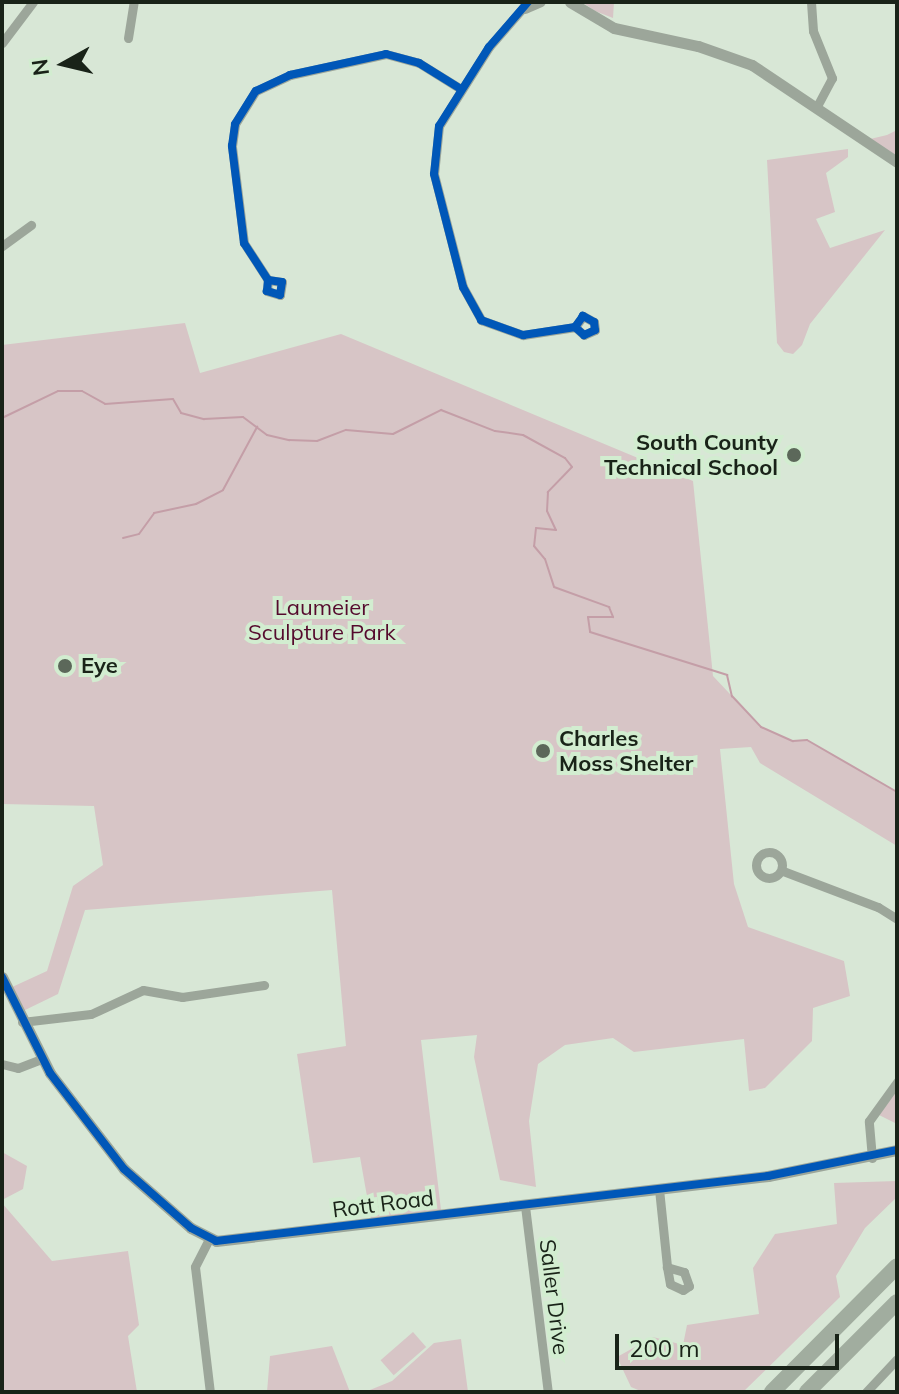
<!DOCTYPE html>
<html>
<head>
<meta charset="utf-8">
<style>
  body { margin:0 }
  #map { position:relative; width:899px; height:1394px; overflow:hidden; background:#d8e7d6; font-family:Mulish,sans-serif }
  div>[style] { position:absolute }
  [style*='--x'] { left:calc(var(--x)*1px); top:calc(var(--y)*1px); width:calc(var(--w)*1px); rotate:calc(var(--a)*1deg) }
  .green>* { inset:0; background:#d7c5c6; transform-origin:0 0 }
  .stream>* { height:2px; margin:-1px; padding:0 1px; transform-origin:1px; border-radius:1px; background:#c49ea7 }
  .minor>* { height:9px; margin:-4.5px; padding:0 4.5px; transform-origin:4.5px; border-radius:4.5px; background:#9ca69a }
  .minor>.ring { margin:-4.5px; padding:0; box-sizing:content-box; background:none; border:9px solid #9ca69a; border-radius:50% }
  .tertiary>* { height:11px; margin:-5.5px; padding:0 5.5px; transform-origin:5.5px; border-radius:5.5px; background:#9ca69a }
  .motorway>* { height:16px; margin:-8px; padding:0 8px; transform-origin:8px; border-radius:8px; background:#a1ad9f }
  .cycleway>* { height:8px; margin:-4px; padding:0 4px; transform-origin:4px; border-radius:4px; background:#0057b8 }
  .dots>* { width:22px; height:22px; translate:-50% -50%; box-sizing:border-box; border:4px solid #d2edd0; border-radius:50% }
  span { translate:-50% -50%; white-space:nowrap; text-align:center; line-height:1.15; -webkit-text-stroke:8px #d2edd0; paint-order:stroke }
  .poi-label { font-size:22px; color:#192318; font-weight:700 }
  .right { translate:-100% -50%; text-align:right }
  .left { translate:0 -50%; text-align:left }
  .park-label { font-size:22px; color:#550a2d }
  .street-label { font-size:22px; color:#192318 }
  .frame { position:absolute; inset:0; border:4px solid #192318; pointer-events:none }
  .north { position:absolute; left:24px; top:24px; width:80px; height:80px; -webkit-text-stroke:6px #d2edd0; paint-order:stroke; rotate:262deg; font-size:22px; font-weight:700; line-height:32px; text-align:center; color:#192318 }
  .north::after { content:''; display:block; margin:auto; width:28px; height:36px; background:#192318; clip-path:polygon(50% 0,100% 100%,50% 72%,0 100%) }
  .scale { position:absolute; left:615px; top:1334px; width:224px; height:36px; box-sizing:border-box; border:4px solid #192318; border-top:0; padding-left:10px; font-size:24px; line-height:28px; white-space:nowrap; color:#192318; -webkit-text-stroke:6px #d2edd0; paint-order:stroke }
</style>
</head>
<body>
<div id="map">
  <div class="green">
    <div style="clip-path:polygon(582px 2px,614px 2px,613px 18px,595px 11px)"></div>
    <div style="clip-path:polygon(897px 130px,897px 162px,866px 140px,887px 135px)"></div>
    <div style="clip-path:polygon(848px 149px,848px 157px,826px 173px,835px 212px,816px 219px,830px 248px,885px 230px,810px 324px,802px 345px,793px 354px,784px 352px,777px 343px,767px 160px)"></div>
    <div style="clip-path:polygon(185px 323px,200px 373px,341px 334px,693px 481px,713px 676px,761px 727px,793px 741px,807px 740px,897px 792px,897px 846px,760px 763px,751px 747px,720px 749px,734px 884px,748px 927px,844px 961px,850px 996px,813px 1008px,812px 1041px,765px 1088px,749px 1091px,744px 1039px,634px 1052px,613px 1038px,565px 1045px,538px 1064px,529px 1121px,536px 1187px,500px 1180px,474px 1057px,477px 1035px,421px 1040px,441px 1210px,371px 1219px,360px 1157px,313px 1163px,297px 1054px,346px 1046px,332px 890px,85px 910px,58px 994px,21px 1012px,10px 988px,47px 971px,73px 886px,103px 865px,94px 806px,2px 804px,2px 345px)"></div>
    <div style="clip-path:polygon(897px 1091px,897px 1124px,879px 1115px)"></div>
    <div style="clip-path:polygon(2px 1152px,27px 1166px,23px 1189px,2px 1200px)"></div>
    <div style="clip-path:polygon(897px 1181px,897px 1197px,865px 1228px,836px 1276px,840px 1297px,743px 1392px,643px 1392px,631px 1387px,617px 1357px,653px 1337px,683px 1345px,687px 1325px,759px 1314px,753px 1268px,775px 1234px,837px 1224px,834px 1183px)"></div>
    <div style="clip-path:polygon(2px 1203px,52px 1261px,128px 1251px,139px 1325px,128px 1336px,137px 1392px,2px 1392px)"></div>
    <div style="left:413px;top:1332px;width:20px;height:43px;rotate:49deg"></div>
    <div style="clip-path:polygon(461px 1339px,468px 1392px,365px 1392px,392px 1381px,434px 1343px)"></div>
    <div style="clip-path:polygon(332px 1346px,350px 1392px,267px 1392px,270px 1356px)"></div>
  </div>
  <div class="stream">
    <div style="--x:2;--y:418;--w:62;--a:-25.7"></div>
    <div style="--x:58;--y:391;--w:24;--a:0"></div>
    <div style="--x:82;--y:391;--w:26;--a:29"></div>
    <div style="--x:105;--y:404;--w:68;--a:-4.2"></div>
    <div style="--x:173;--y:399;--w:16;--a:60"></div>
    <div style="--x:181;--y:413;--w:24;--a:15"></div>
    <div style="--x:204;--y:419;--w:39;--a:-3"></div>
    <div style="--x:243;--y:417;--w:30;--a:37"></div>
    <div style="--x:267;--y:435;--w:23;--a:13"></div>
    <div style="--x:289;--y:440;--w:28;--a:2"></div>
    <div style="--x:317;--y:441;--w:31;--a:-21"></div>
    <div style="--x:346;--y:430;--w:47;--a:4.9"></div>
    <div style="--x:393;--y:434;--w:54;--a:-26.6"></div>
    <div style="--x:441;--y:410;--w:58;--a:21.3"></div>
    <div style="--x:495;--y:431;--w:28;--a:8"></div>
    <div style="--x:523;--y:435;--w:48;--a:28.7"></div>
    <div style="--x:565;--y:458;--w:11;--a:52"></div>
    <div style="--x:572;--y:467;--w:35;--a:134"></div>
    <div style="--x:548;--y:492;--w:19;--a:93"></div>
    <div style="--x:547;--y:511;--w:21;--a:65"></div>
    <div style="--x:556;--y:530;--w:20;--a:-174"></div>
    <div style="--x:536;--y:528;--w:18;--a:96"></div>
    <div style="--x:534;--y:546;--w:17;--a:50"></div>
    <div style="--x:545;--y:559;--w:29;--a:72"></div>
    <div style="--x:554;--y:587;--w:59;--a:20"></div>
    <div style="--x:609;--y:607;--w:11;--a:68"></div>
    <div style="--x:613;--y:617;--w:25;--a:180"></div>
    <div style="--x:588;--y:617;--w:15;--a:82"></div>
    <div style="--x:590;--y:632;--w:144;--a:17.4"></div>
    <div style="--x:727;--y:675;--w:22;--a:77"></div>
    <div style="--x:732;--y:696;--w:42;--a:46.9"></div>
    <div style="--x:761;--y:727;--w:35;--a:24"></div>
    <div style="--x:793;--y:741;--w:14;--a:-4"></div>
    <div style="--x:807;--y:740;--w:104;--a:30"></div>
    <div style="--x:123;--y:538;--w:16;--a:-14"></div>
    <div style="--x:139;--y:534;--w:26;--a:-54"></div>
    <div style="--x:154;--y:513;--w:43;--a:-12.1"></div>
    <div style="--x:196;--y:504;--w:30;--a:-27"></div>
    <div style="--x:223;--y:490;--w:72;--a:-61.6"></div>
  </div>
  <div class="minor">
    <div style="--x:528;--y:2;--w:60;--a:130.9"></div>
    <div style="--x:489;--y:47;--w:93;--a:122.3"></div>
    <div style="--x:439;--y:126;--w:48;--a:95.9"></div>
    <div style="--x:434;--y:174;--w:117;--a:75.6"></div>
    <div style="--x:463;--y:287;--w:38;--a:61"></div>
    <div style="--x:481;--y:320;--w:45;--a:19.7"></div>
    <div style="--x:523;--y:335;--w:53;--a:-8.7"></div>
    <div style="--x:575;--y:327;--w:12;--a:42"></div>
    <div style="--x:584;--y:335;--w:12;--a:-24"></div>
    <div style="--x:595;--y:330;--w:8;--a:-97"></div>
    <div style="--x:594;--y:322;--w:13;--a:-151"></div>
    <div style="--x:583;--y:316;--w:14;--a:126"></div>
    <div style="--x:811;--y:2;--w:29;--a:86"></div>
    <div style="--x:813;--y:31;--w:51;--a:68"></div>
    <div style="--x:832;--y:78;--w:32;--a:118"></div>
    <div style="--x:525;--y:9;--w:17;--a:-24"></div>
    <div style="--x:128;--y:38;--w:36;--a:-81"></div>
    <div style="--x:2;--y:43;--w:51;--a:-52.9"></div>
    <div style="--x:2;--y:246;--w:36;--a:-36"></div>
    <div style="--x:268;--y:280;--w:14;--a:8"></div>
    <div style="--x:282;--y:282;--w:13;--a:99"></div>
    <div style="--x:280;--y:295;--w:14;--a:-163"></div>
    <div style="--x:267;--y:291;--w:11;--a:-85"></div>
    <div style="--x:268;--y:280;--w:44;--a:-123"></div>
    <div style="--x:244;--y:243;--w:98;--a:-97.1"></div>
    <div style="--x:232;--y:146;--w:22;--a:-82"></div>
    <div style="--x:235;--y:124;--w:39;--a:-58"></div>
    <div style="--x:256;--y:91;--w:38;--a:-25"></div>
    <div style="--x:290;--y:75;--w:98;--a:-12.3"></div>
    <div style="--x:386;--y:54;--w:34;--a:15"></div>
    <div style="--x:419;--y:63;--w:49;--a:31.8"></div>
    <div class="ring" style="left:756px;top:852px;width:17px;height:17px"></div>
    <div style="--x:783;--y:871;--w:102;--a:20.8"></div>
    <div style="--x:878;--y:907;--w:22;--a:32"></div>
    <div style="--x:22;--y:1022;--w:69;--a:-6.6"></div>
    <div style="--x:91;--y:1014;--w:57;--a:-24.8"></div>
    <div style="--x:143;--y:990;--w:40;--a:10"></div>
    <div style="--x:182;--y:997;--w:83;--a:-8.3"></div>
    <div style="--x:2;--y:1064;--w:16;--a:14"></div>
    <div style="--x:18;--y:1068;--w:25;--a:-21"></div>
    <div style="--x:872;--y:1158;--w:37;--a:-95"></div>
    <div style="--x:869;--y:1121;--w:48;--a:-54.3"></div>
    <div style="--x:659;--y:1189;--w:78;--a:84.1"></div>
    <div style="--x:667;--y:1267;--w:17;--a:80"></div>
    <div style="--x:670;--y:1284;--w:14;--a:25"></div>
    <div style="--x:683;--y:1290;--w:7;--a:-34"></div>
    <div style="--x:689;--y:1286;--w:15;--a:-110"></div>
    <div style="--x:684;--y:1272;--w:18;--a:-164"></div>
    <div style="--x:525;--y:1206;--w:187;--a:83"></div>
    <div style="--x:209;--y:1239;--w:31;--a:117"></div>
    <div style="--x:195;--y:1267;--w:126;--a:83.2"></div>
    <div style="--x:866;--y:1392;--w:45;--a:-46.8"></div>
  </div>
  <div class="tertiary">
    <div style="--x:570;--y:2;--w:51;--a:30.6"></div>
    <div style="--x:614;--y:28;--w:86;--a:12.1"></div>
    <div style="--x:698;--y:46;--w:57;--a:19.4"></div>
    <div style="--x:752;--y:65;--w:174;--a:33.8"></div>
    <div style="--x:2;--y:977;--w:107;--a:63.4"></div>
    <div style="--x:50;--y:1073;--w:121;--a:52.4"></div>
    <div style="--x:124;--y:1169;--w:89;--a:41.4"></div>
    <div style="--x:191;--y:1228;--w:28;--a:27"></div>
    <div style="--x:216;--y:1241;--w:556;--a:-6.72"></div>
    <div style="--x:768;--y:1176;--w:132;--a:-11.4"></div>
  </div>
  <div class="motorway">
    <div style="--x:772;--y:1392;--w:177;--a:-45.2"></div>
    <div style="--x:807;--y:1392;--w:127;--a:-45"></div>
  </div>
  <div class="cycleway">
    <div style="--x:528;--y:2;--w:60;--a:130.9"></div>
    <div style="--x:489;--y:47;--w:93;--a:122.3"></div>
    <div style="--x:439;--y:126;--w:48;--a:95.9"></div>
    <div style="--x:434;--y:174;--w:117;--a:75.6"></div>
    <div style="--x:463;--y:287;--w:38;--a:61"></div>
    <div style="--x:481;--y:320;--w:45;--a:19.7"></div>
    <div style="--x:523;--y:335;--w:53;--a:-8.7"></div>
    <div style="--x:575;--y:327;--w:12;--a:42"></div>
    <div style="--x:584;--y:335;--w:12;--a:-24"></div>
    <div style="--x:595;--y:330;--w:8;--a:-97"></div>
    <div style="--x:594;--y:322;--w:13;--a:-151"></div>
    <div style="--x:583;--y:316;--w:14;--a:126"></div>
    <div style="--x:268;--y:280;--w:14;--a:8"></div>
    <div style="--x:282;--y:282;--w:13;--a:99"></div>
    <div style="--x:280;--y:295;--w:14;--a:-163"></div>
    <div style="--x:267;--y:291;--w:11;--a:-85"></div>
    <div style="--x:268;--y:280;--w:44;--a:-123"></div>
    <div style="--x:244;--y:243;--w:98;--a:-97.1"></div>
    <div style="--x:232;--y:146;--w:22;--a:-82"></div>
    <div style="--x:235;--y:124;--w:39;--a:-58"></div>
    <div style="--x:256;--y:91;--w:38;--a:-25"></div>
    <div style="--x:290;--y:75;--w:98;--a:-12.3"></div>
    <div style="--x:386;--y:54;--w:34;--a:15"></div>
    <div style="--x:419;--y:63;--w:49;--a:31.8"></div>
    <div style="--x:2;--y:977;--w:107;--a:63.4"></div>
    <div style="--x:50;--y:1073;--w:121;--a:52.4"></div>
    <div style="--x:124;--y:1169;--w:89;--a:41.4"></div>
    <div style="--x:191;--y:1228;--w:28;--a:27"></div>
    <div style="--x:216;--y:1241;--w:556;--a:-6.72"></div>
    <div style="--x:768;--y:1176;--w:132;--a:-11.4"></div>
  </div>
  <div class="dots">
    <div style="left:794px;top:455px;background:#5c685a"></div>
    <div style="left:65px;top:666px;background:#5c685a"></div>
    <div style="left:543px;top:751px;background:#5c685a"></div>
  </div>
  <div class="poi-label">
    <span class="right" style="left:778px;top:455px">South County<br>Technical School</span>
    <span class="left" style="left:81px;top:666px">Eye</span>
    <span class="left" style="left:559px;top:751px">Charles<br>Moss Shelter</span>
  </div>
  <div class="park-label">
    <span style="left:322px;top:620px">Laumeier<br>Sculpture Park</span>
  </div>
  <div class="street-label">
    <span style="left:383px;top:1204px;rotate:-7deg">Rott Road</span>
    <span style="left:554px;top:1297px;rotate:83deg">Saller Drive</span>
  </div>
  <div class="frame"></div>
  <div class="north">N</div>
  <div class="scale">200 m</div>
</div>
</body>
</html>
